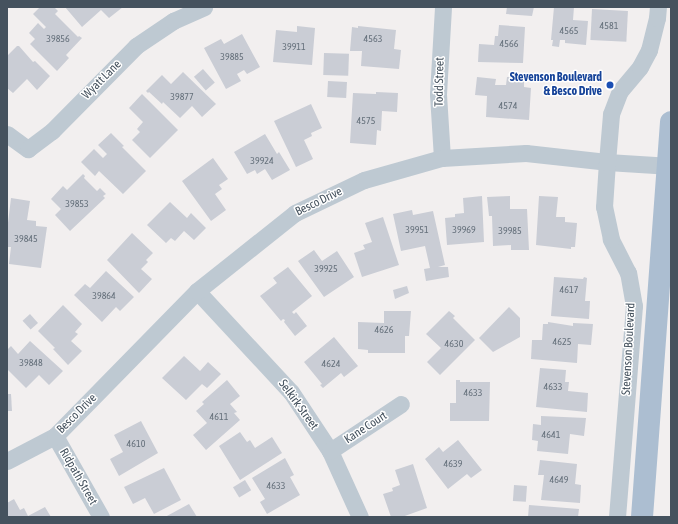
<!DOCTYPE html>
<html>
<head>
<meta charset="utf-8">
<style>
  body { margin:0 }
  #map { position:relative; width:678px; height:524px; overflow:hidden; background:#f2efef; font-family:"Asap Condensed",sans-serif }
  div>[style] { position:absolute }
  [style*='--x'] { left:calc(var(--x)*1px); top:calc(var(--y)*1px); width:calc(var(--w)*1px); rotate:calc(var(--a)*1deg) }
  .building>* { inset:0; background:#cacdd5; transform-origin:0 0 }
  .street>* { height:17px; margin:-8.5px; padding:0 8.5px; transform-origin:8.5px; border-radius:8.5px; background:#bec9d2 }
  .primary>* { height:22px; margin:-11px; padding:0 11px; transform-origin:11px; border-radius:11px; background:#acbed1 }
  .dots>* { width:11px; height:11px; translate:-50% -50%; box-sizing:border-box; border:2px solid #fff; border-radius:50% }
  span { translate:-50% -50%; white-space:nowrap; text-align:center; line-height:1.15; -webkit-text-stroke:3px #fff; paint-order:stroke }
  .number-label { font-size:10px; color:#66717c }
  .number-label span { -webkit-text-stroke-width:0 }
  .transit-label { font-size:12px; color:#164399; font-weight:700 }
  .right { translate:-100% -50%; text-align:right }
  .street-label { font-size:12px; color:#45525e }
  .frame { position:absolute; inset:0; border:8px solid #45525e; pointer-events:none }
</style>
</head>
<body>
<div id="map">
  <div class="building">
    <div style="clip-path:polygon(40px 7px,54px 7px,58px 11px,55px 14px,78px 37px,79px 36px,82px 38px,66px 55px,69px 58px,57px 71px,30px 44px,35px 39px,29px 33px,38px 23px,44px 29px,46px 27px,33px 14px)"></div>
    <div style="clip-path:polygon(65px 7px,123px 7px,109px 18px,101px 10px,82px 27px)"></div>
    <div style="clip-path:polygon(507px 7px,534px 7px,532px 16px,506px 14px)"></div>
    <div style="clip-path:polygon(554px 7px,574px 7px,573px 20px,588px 21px,586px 45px,565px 43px,565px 40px,560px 40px,559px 47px,552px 46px,553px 40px,551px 40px)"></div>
    <div style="left:592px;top:9px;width:36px;height:31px;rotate:3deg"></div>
    <div style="clip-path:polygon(499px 25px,525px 27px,523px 63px,478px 62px,479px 44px,494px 45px,495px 36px,498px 36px)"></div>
    <div style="clip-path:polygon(297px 26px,315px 28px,312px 65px,273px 62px,276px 30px,297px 32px)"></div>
    <div style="clip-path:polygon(358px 26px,396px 30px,394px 49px,401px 50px,399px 69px,361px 66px,362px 51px,350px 51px,352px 27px,358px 28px)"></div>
    <div style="clip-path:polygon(242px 34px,260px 67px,247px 74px,244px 70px,237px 74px,241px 81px,226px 89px,204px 48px,221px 39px,224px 44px)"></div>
    <div style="clip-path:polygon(17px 46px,19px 46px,33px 62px,35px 61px,50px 76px,37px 90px,27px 79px,13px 93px,7px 88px,7px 56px)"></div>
    <div style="left:324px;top:53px;width:25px;height:22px;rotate:2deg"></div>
    <div style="left:203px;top:69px;width:18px;height:12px;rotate:49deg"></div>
    <div style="clip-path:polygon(183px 72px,216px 104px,202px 117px,192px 106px,180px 118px,163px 102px,162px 104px,149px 92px,148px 93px,146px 91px,162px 75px,171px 84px)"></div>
    <div style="clip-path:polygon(477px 77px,496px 79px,495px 85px,506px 85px,507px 77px,524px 78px,524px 87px,531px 88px,529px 120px,486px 117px,487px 96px,475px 95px)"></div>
    <div style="left:328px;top:81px;width:19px;height:16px;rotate:3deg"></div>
    <div style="clip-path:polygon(376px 92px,398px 93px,397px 112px,382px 111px,381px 131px,377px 130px,376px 145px,350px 143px,353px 93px,376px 94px)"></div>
    <div style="clip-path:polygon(142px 94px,178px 130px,150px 158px,132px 140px,140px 132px,137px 129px,143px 122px,129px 108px)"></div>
    <div style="clip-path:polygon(311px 104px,322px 128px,311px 133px,312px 136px,304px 140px,313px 159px,296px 167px,274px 121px)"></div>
    <div style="clip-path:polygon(111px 133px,124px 146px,122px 147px,146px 171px,123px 194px,99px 171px,95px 176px,81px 162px,94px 149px,103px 158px,107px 154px,98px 145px)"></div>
    <div style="clip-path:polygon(265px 134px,277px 154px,279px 152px,290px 170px,272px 180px,265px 169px,257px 174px,255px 170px,247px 174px,234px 152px)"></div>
    <div style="clip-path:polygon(213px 158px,228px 179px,219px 185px,222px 189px,215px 194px,226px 210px,211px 221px,182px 181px)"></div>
    <div style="clip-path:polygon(83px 174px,85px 176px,84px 178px,97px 191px,100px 188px,106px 194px,103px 196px,105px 198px,70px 231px,55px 215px,61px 209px,51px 199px,63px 186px,67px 190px)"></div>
    <div style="clip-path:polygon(482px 196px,484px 242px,447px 245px,445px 218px,455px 217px,455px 214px,464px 213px,463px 198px)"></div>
    <div style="clip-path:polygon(510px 196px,510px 209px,527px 209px,529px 250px,511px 250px,511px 245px,493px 246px,492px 216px,489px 216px,487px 197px)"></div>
    <div style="clip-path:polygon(539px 196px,558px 197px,556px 217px,565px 217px,565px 222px,577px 223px,575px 247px,571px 247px,571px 249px,536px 245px)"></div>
    <div style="clip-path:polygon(11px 198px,30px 201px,27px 220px,36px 221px,36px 226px,47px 227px,41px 268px,9px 264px,11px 247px,7px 247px,7px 231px)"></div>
    <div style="clip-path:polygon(170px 202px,187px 218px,191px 213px,206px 228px,194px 240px,184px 231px,175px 241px,171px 238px,166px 243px,147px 225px)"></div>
    <div style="clip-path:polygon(412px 210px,413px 215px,433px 211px,445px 265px,438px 267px,448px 267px,449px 277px,426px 281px,424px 269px,430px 268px,425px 246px,401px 251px,393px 214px)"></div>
    <div style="clip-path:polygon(383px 217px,399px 265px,362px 277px,354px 253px,365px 249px,363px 245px,372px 242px,365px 223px)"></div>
    <div style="clip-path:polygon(132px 233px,153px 253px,146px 260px,148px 262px,141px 269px,152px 279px,139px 293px,107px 260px)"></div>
    <div style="clip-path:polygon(314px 250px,322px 261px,337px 251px,354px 277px,324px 297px,298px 261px)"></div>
    <div style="clip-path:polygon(288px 267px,312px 296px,292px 312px,294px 314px,296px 312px,307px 326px,295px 336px,284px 322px,285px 320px,283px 319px,281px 321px,260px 296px,277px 283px,273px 278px)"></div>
    <div style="clip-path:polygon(106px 271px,134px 297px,120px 311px,116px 307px,102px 322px,74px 295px,85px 284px,90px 288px)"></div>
    <div style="clip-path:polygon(554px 277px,583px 279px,584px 277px,587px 278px,585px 301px,590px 301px,589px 319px,551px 316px)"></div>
    <div style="clip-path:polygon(407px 286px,409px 293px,395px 299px,393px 290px)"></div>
    <div style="clip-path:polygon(63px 305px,82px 324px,75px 332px,78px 334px,71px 341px,82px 351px,68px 365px,53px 349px,55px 348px,38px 331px)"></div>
    <div style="clip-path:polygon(509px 307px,520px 318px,520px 337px,493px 352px,479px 338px)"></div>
    <div style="clip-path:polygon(384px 311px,411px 311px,409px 336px,405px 336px,405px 353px,368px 353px,368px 350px,358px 349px,358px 322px,384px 323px)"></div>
    <div style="clip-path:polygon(449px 311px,455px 316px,453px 318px,475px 340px,440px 375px,427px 362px,441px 348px,426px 334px)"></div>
    <div style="left:30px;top:314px;width:12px;height:10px;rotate:48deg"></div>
    <div style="clip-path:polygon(548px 322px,573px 326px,573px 323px,593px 324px,591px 345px,578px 344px,577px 363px,531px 359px,532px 340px,542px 340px,543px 324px,548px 324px)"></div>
    <div style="clip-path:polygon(334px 337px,358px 366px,344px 377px,341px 373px,323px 388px,320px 385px,322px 384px,304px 362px)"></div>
    <div style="clip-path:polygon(30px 341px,63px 371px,49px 385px,39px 375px,26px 388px,7px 369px,7px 350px,11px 346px,18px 354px)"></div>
    <div style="clip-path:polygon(184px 356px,200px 371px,208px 362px,221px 374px,207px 388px,202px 384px,186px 400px,162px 378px)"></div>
    <div style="clip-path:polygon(540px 368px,566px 370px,565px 382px,569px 382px,568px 391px,588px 393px,587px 412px,536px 407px)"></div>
    <div style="clip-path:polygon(227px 380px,240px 396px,230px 404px,237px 412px,234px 413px,240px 420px,206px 450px,193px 435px,207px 423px,196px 411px,204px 404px,202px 402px)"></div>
    <div style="clip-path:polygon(456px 380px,460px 380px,460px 382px,490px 382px,489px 421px,450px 421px,450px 403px,456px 403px)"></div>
    <div style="clip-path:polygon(7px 394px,11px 394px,12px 411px,7px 411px)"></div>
    <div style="clip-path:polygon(541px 416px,586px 418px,584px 436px,570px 434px,568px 454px,537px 451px,538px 441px,532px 440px,533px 424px,541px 425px)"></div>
    <div style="clip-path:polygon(141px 421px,158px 453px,119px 476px,110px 459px,123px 452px,114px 435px)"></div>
    <div style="clip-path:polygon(240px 432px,247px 442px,250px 440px,255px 448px,272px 437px,282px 453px,240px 480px,219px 446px)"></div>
    <div style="clip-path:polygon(458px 440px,482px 470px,471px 478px,467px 474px,448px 489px,425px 459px,439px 447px,443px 452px)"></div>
    <div style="clip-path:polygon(285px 458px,294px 475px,290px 477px,300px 495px,267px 514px,260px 502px,265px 499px,252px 478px)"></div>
    <div style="clip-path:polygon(540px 460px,577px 464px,575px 484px,581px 485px,580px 503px,541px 500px,544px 475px,538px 475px)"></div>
    <div style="clip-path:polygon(413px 464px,427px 508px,402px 517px,391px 517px,383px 494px,393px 491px,392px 488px,400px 485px,395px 470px)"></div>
    <div style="clip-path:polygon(164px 468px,181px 500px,154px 514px,145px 498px,133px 504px,124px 487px)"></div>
    <div style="left:245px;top:480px;width:12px;height:14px;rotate:59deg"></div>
    <div style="left:514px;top:485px;width:13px;height:16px;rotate:4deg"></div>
    <div style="clip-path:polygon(14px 499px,20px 510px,24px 508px,28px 516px,45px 507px,51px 517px,7px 517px,7px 503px)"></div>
    <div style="clip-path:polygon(189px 504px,197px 517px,165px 517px)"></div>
    <div style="clip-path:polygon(529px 505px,579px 509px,578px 517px,528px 517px)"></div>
  </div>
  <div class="street">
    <div style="--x:7;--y:134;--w:26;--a:36"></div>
    <div style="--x:28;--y:149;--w:30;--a:-37"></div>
    <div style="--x:52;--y:131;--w:120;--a:-45.3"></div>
    <div style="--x:136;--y:46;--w:45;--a:-34"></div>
    <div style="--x:173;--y:21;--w:34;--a:-24"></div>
    <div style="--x:442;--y:158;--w:64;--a:-93.6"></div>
    <div style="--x:438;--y:94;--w:87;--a:-86.7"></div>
    <div style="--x:197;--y:291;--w:138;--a:47.1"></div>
    <div style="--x:291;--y:392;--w:71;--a:56.5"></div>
    <div style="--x:330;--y:451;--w:72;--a:65.6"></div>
    <div style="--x:55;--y:436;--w:93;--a:60.4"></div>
    <div style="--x:330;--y:451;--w:85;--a:-33.5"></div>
    <div style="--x:7;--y:461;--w:54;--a:-27.5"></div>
    <div style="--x:55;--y:436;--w:203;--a:-45.6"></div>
    <div style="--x:197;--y:291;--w:125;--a:-38.5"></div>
    <div style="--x:295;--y:213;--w:76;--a:-25.6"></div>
    <div style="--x:364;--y:180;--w:81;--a:-15.8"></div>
    <div style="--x:442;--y:158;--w:84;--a:-3.4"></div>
    <div style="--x:526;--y:153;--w:81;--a:6.3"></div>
    <div style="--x:607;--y:162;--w:64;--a:3.6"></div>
    <div style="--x:617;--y:517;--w:212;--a:-85.4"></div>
    <div style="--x:634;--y:306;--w:34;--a:-100"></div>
    <div style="--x:628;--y:273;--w:38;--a:-117"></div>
    <div style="--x:611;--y:239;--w:33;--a:-102"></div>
    <div style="--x:604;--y:207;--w:45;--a:-86.2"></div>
    <div style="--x:607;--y:162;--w:48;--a:-85.2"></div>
    <div style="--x:611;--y:114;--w:25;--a:-69"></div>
    <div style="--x:620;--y:91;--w:31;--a:-50"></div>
    <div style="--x:640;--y:67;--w:19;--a:-62"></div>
    <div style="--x:649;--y:50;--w:33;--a:-76"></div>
    <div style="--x:657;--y:18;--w:11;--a:-85"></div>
  </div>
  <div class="primary">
    <div style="--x:642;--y:517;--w:396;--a:-85.8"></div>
  </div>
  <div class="dots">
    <div style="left:610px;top:85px;background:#1a4fb4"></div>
  </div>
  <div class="number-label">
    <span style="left:609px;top:26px">4581</span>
    <span style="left:569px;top:31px">4565</span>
    <span style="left:58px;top:39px">39856</span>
    <span style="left:373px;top:39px">4563</span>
    <span style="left:509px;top:44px">4566</span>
    <span style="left:294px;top:47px">39911</span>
    <span style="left:232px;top:57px">39885</span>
    <span style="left:182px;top:97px">39877</span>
    <span style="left:508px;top:106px">4574</span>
    <span style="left:366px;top:121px">4575</span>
    <span style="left:262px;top:161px">39924</span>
    <span style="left:77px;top:204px">39853</span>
    <span style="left:417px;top:230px">39951</span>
    <span style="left:464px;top:230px">39969</span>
    <span style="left:510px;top:231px">39985</span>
    <span style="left:26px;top:239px">39845</span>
    <span style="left:326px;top:269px">39925</span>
    <span style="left:569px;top:290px">4617</span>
    <span style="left:104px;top:296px">39864</span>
    <span style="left:384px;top:330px">4626</span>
    <span style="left:562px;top:342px">4625</span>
    <span style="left:454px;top:344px">4630</span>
    <span style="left:31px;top:363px">39848</span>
    <span style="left:331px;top:364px">4624</span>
    <span style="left:553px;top:387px">4633</span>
    <span style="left:473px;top:393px">4633</span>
    <span style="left:219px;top:417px">4611</span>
    <span style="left:551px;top:435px">4641</span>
    <span style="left:136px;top:444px">4610</span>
    <span style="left:453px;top:464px">4639</span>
    <span style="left:559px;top:480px">4649</span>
    <span style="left:276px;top:486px">4633</span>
  </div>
  <div class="transit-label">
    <span class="right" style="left:602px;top:85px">Stevenson Boulevard<br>&amp; Besco Drive</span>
  </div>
  <div class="street-label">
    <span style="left:102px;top:80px;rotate:-45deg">Wyatt Lane</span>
    <span style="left:440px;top:82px;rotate:-89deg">Todd Street</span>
    <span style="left:319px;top:202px;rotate:-26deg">Besco Drive</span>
    <span style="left:629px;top:349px;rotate:-87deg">Stevenson Boulevard</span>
    <span style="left:298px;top:405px;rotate:54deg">Selkirk Street</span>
    <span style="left:77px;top:414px;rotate:-45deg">Besco Drive</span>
    <span style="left:366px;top:428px;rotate:-33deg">Kane Court</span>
    <span style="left:78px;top:477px;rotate:60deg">Ridpath Street</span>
  </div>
  <div class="frame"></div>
</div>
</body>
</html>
